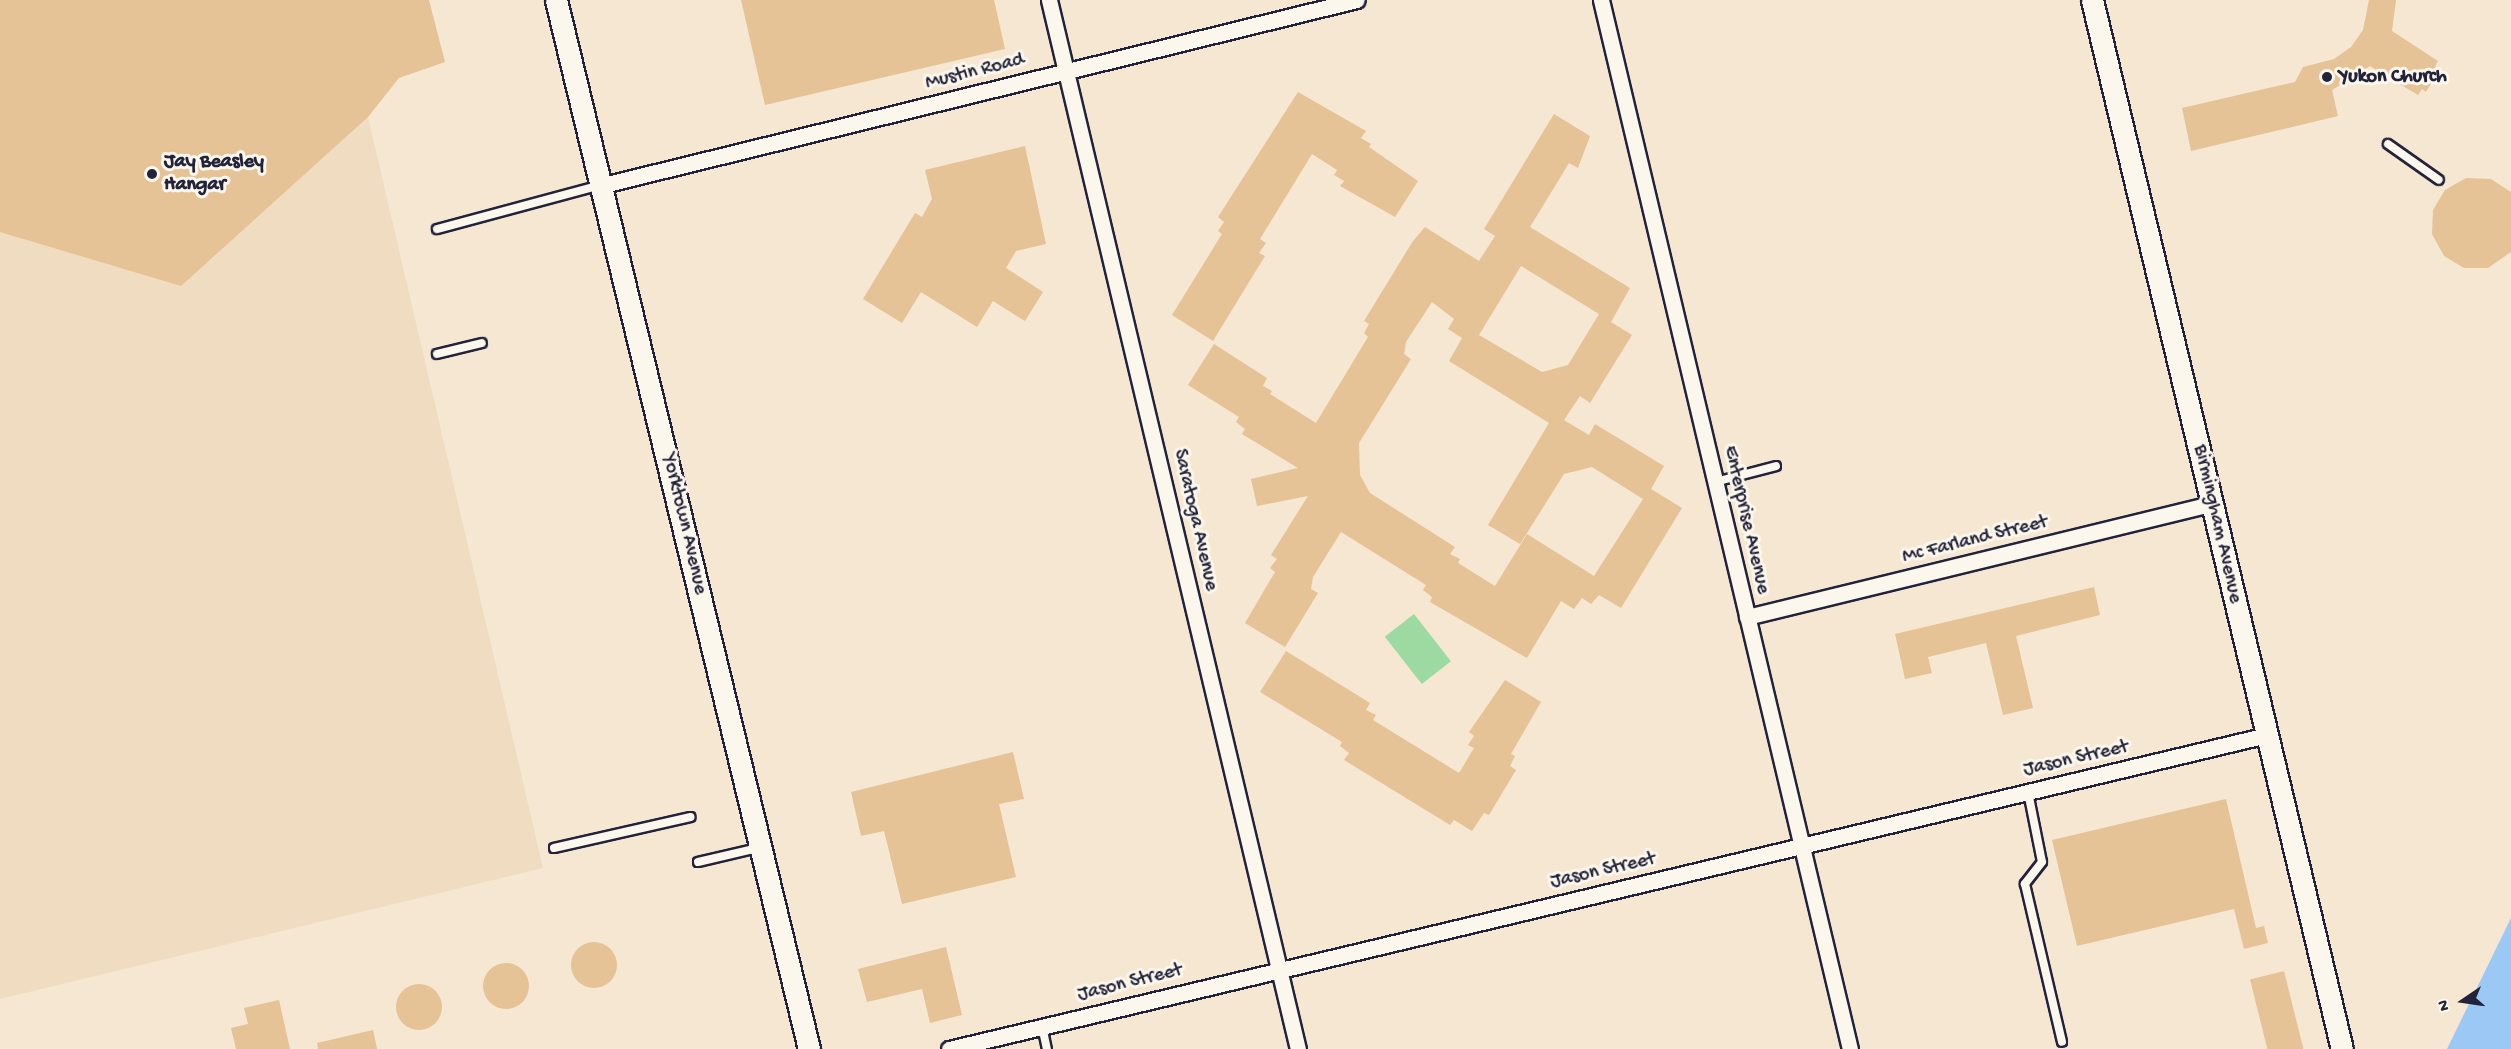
<!DOCTYPE html>
<html>
<head>
<meta charset="utf-8">
<style>
  body { margin:0 }
  #map { position:relative; width:2511px; height:1049px; overflow:hidden; background:#f5e7d2; font-family:"Gochi Hand",sans-serif }
  div>[style] { position:absolute }
  [style*='--x'] { left:calc(var(--x)*1px); top:calc(var(--y)*1px); width:calc(var(--w)*1px); rotate:calc(var(--a)*1deg) }
  .built>* { inset:0; background:#f0dcc0 }
  .green>* { inset:0; background:#9cdaa2; transform-origin:0 0 }
  .water>* { inset:0; background:#9bc8f5 }
  .building>* { inset:0; background:#e6c297; transform-origin:0 0 }
  .round { border-radius:50% }
  .roads { filter:drop-shadow(2px 0 #22223b) drop-shadow(-2px 0 #22223b) drop-shadow(0 2px #22223b) drop-shadow(0 -2px #22223b) }
  .service>* { height:8px; margin:-4px; padding:0 4px; transform-origin:4px; border-radius:4px; background:#fbf7ec }
  .minor>* { height:15px; margin:-7.5px; padding:0 7.5px; transform-origin:7.5px; border-radius:7.5px; background:#fbf7ec }
  .secondary>* { height:21px; margin:-10.5px; padding:0 10.5px; transform-origin:10.5px; border-radius:10.5px; background:#fbf7ec }
  .dots>* { width:16px; height:16px; translate:-50% -50%; box-sizing:border-box; border:3px solid #fbf7ec; border-radius:50% }
  span { translate:-50% -50%; white-space:nowrap; text-align:center; line-height:1.15; -webkit-text-stroke:6px #fbf7ec; paint-order:stroke }
  .street-label { font-size:20px; color:#22223b }
  .poi-label { font-size:20px; color:#22223b; font-weight:700 }
  .left { translate:0 -50%; text-align:left }
  .north { position:absolute; left:2433px; top:971px; width:60px; height:60px; -webkit-text-stroke:4px #fbf7ec; paint-order:stroke; rotate:257deg; font-size:16px; font-weight:700; line-height:24px; text-align:center; color:#22223b }
  .north::after { content:''; display:block; margin:auto; width:21px; height:27px; background:#22223b; clip-path:polygon(50% 0,100% 100%,50% 72%,0 100%) }
</style>
</head>
<body>
<div id="map">
  <div class="built">
    <div style="clip-path:polygon(368px 117px,543px 868px,0 999px,0 232px)"></div>
  </div>
  <div class="green">
    <div style="left:1414px;top:614px;width:60px;height:37px;rotate:52deg"></div>
  </div>
  <div class="water">
    <div style="clip-path:polygon(2511px 918px,2511px 1049px,2447px 1049px)"></div>
  </div>
  <div class="building">
    <div style="clip-path:polygon(0 0,429px 0,445px 62px,399px 78px,368px 117px,181px 286px,0 232px)"></div>
    <div style="clip-path:polygon(741px 0,994px 0,1005px 49px,765px 105px)"></div>
    <div style="clip-path:polygon(2369px 0,2396px 0,2392px 31px,2438px 61px,2435px 66px,2440px 69px,2426px 92px,2422px 89px,2418px 95px,2370px 66px,2332px 90px,2338px 116px,2191px 151px,2182px 108px,2295px 82px,2303px 67px,2334px 59px,2351px 47px,2363px 30px)"></div>
    <div style="clip-path:polygon(1298px 92px,1366px 131px,1361px 138px,1371px 144px,1369px 147px,1418px 181px,1395px 217px,1340px 186px,1344px 181px,1334px 175px,1337px 170px,1312px 154px,1260px 239px,1266px 243px,1259px 253px,1265px 256px,1213px 341px,1172px 315px,1222px 234px,1218px 231px,1224px 222px,1218px 217px)"></div>
    <div style="clip-path:polygon(evenodd,1554px 114px,1590px 136px,1578px 168px,1569px 163px,1530px 227px,1630px 288px,1611px 322px,1632px 335px,1590px 403px,1580px 396px,1564px 420px,1589px 435px,1595px 424px,1664px 466px,1651px 489px,1682px 508px,1621px 608px,1599px 595px,1591px 604px,1582px 598px,1574px 609px,1561px 601px,1527px 658px,1430px 602px,1432px 597px,1423px 590px,1426px 585px,1341px 532px,1313px 577px,1311px 589px,1318px 593px,1285px 647px,1245px 623px,1275px 572px,1270px 568px,1277px 559px,1271px 555px,1308px 496px,1257px 506px,1251px 479px,1298px 468px,1242px 434px,1245px 429px,1236px 422px,1239px 417px,1188px 385px,1214px 344px,1267px 378px,1263px 386px,1272px 391px,1270px 394px,1316px 423px,1368px 337px,1364px 333px,1369px 324px,1364px 321px,1413px 241px,1425px 227px,1479px 261px,1495px 236px,1484px 229px,1554px 114px,1521px 266px,1599px 314px,1568px 365px,1542px 372px,1479px 335px,1521px 266px,1554px 114px,1432px 302px,1454px 319px,1448px 329px,1462px 338px,1449px 361px,1549px 423px,1488px 525px,1520px 544px,1564px 474px,1592px 467px,1643px 499px,1594px 576px,1527px 534px,1495px 586px,1458px 563px,1460px 559px,1450px 554px,1455px 547px,1370px 493px,1360px 475px,1359px 443px,1411px 359px,1404px 354px,1406px 342px,1432px 302px)"></div>
    <div style="clip-path:polygon(1025px 146px,1046px 244px,1016px 251px,1006px 268px,1043px 292px,1025px 321px,993px 301px,977px 327px,921px 292px,902px 323px,863px 299px,915px 213px,922px 217px,932px 199px,925px 170px)"></div>
    <div style="clip-path:polygon(2466px 178px,2491px 179px,2511px 192px,2511px 252px,2488px 268px,2464px 268px,2444px 256px,2432px 234px,2433px 210px,2445px 190px)"></div>
    <div style="clip-path:polygon(2094px 587px,2100px 615px,2016px 636px,2033px 708px,2003px 715px,1986px 643px,1928px 657px,1932px 673px,1905px 679px,1895px 634px)"></div>
    <div style="clip-path:polygon(1286px 651px,1370px 703px,1366px 710px,1376px 715px,1373px 720px,1459px 773px,1474px 748px,1468px 745px,1474px 736px,1469px 732px,1505px 680px,1541px 702px,1511px 754px,1515px 756px,1510px 766px,1516px 770px,1489px 815px,1484px 813px,1472px 831px,1454px 820px,1450px 825px,1344px 760px,1349px 753px,1340px 746px,1342px 742px,1260px 692px)"></div>
    <div style="clip-path:polygon(1013px 752px,1024px 799px,999px 804px,1016px 877px,902px 904px,884px 831px,861px 836px,851px 792px)"></div>
    <div style="clip-path:polygon(2226px 799px,2256px 928px,2264px 926px,2268px 943px,2244px 949px,2234px 909px,2077px 946px,2052px 840px)"></div>
    <div class="round" style="left:571px;top:942px;width:46px;height:46px"></div>
    <div style="clip-path:polygon(946px 947px,962px 1015px,930px 1023px,922px 989px,867px 1002px,858px 969px)"></div>
    <div class="round" style="left:483px;top:963px;width:46px;height:46px"></div>
    <div style="left:2284px;top:971px;width:80px;height:35px;rotate:76deg"></div>
    <div class="round" style="left:396px;top:984px;width:46px;height:46px"></div>
    <div style="clip-path:polygon(279px 1000px,290px 1049px,236px 1049px,231px 1028px,248px 1024px,244px 1008px)"></div>
    <div style="clip-path:polygon(373px 1030px,377px 1049px,318px 1049px,317px 1043px)"></div>
  </div>
  <div class="roads">
    <div class="service">
      <div style="--x:2388;--y:144;--w:62;--a:35.2"></div>
      <div style="--x:437;--y:229;--w:170;--a:-15"></div>
      <div style="--x:437;--y:354;--w:46;--a:-13.7"></div>
      <div style="--x:1715;--y:482;--w:63;--a:-14.7"></div>
      <div style="--x:2028;--y:792;--w:71;--a:78.7"></div>
      <div style="--x:2042;--y:862;--w:28;--a:128"></div>
      <div style="--x:2025;--y:884;--w:162;--a:76.8"></div>
      <div style="--x:554;--y:848;--w:140;--a:-12.8"></div>
      <div style="--x:698;--y:862;--w:62;--a:-13.1"></div>
      <div style="--x:1042;--y:1026;--w:24;--a:78"></div>
    </div>
    <div class="minor">
      <div style="--x:1049;--y:0;--w:1078;--a:76.65"></div>
      <div style="--x:1601;--y:0;--w:1078;--a:76.65"></div>
      <div style="--x:603;--y:185;--w:776;--a:-13.79"></div>
      <div style="--x:1747;--y:617;--w:479;--a:-13.7"></div>
      <div style="--x:949;--y:1049;--w:1355;--a:-13.4"></div>
    </div>
    <div class="secondary">
      <div style="--x:556;--y:0;--w:1079;--a:76.44"></div>
      <div style="--x:2092;--y:0;--w:1078;--a:76.6"></div>
    </div>
  </div>
  <div class="dots">
    <div style="left:2327px;top:77px;background:#22223b"></div>
    <div style="left:152px;top:174px;background:#22223b"></div>
  </div>
  <div class="street-label">
    <span style="left:975px;top:72px;rotate:-14deg">Mustin Road</span>
    <span style="left:1195px;top:520px;rotate:77deg">Saratoga Avenue</span>
    <span style="left:1746px;top:520px;rotate:77deg">Enterprise Avenue</span>
    <span style="left:684px;top:524px;rotate:77deg">Yorktown Avenue</span>
    <span style="left:2217px;top:524px;rotate:77deg">Birmingham Avenue</span>
    <span style="left:1975px;top:540px;rotate:-14deg">Mc Farland Street</span>
    <span style="left:2076px;top:759px;rotate:-13deg">Jason Street</span>
    <span style="left:1603px;top:871px;rotate:-13deg">Jason Street</span>
    <span style="left:1130px;top:983px;rotate:-14deg">Jason Street</span>
  </div>
  <div class="poi-label">
    <span class="left" style="left:2339px;top:77px">Yukon Church</span>
    <span class="left" style="left:164px;top:174px">Jay Beasley<br>Hangar</span>
  </div>
  <div class="north">N</div>
</div>
</body>
</html>
